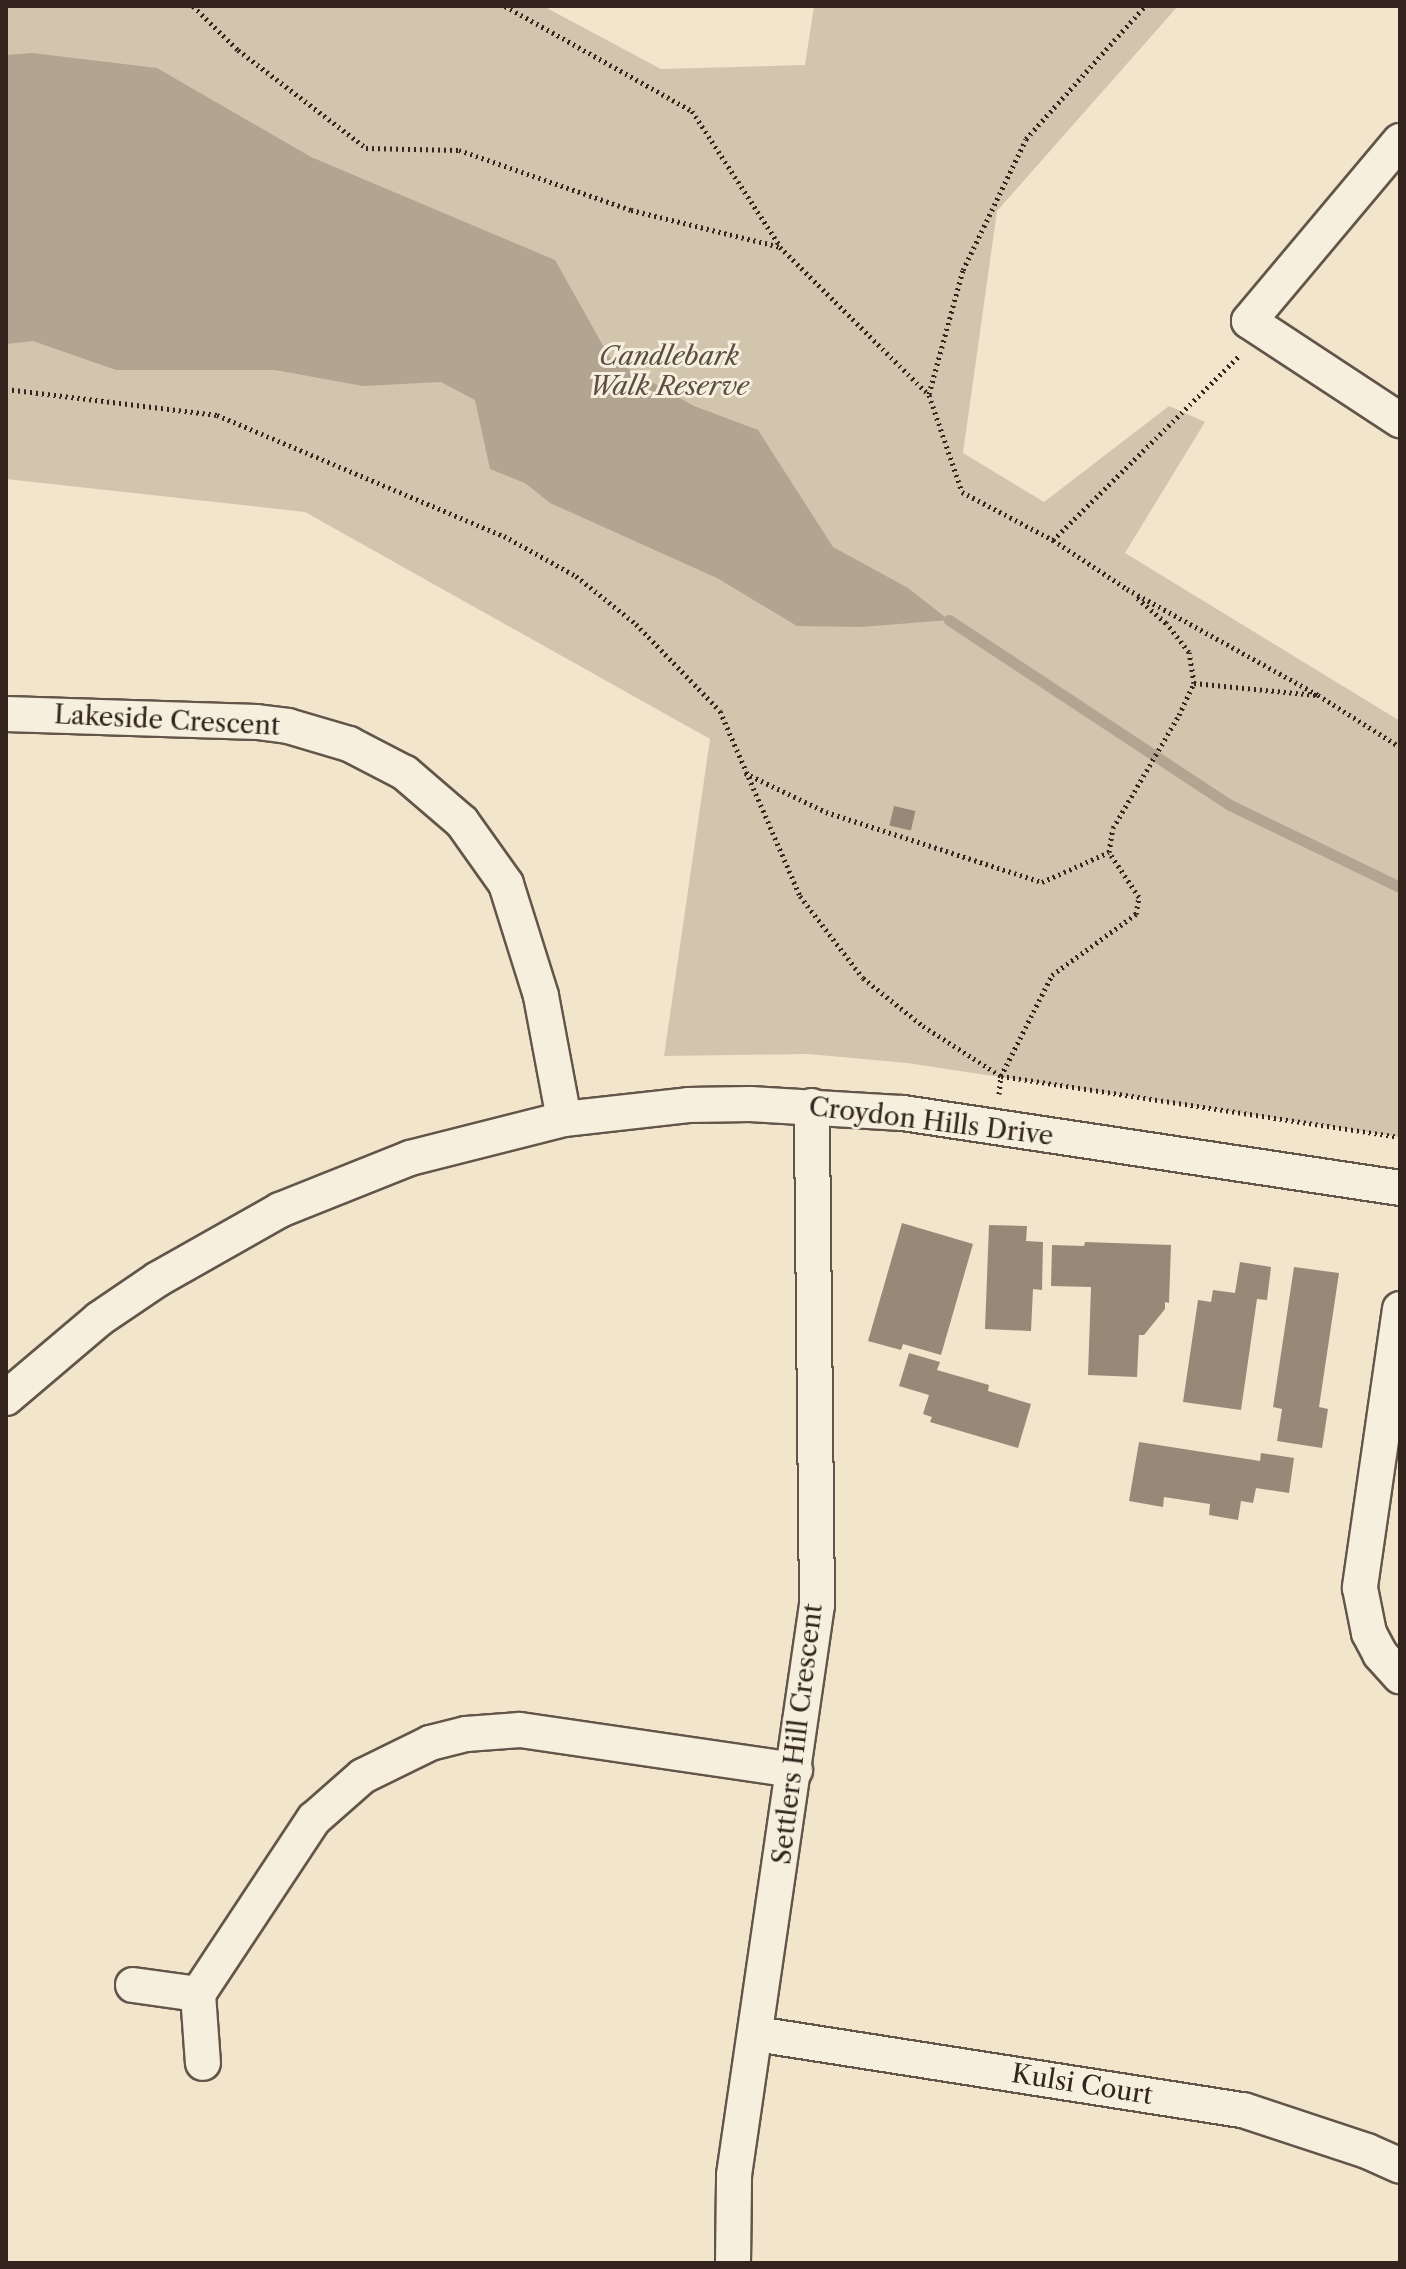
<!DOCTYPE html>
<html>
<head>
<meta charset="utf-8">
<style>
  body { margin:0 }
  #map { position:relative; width:1406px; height:2269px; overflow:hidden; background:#f1e6cc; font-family:"Libre Caslon Text",serif }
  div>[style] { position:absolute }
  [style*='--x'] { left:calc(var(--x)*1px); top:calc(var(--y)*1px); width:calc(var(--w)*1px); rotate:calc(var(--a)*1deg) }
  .green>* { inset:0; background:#d1c5ae }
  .water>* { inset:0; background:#b1a491 }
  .stream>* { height:11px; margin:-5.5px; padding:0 5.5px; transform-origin:5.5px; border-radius:5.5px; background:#b1a491 }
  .building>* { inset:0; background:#968978; transform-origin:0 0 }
  .path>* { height:5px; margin-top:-2.5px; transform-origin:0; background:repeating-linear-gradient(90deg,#34251e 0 2px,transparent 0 6px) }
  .roads { filter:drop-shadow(2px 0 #63554a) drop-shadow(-2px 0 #63554a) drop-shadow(0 2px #63554a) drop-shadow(0 -2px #63554a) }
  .minor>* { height:34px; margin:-17px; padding:0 17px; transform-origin:17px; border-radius:17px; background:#f6efde }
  span { translate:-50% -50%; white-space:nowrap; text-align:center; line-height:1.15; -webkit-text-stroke:6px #f6efde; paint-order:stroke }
  .park-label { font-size:26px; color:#5b4d42; font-style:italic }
  .street-label { font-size:26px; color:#34251e }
  .frame { position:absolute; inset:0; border:8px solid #34251e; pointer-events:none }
</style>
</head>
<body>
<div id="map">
  <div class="green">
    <div style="clip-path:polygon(6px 6px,543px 6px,661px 69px,805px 65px,814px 6px,1178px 6px,997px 211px,963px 453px,1044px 502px,1169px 406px,1205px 422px,1125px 553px,1400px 721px,1400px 1137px,907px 1063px,808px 1054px,664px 1056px,710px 739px,305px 512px,6px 479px)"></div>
  </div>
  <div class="water">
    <div style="clip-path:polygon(32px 53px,157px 68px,311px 157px,555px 260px,610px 358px,694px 406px,758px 430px,833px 547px,908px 588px,949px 620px,861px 627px,797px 626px,717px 578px,550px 503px,525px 483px,490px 469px,475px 400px,441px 382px,363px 386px,275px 370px,116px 370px,33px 341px,6px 344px,6px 55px)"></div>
  </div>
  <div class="stream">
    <div style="--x:949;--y:620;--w:336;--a:33.4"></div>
    <div style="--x:1230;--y:805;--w:189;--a:25.8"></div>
  </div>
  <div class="building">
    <div style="left:894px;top:806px;width:22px;height:20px;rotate:13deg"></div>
    <div style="clip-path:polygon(902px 1223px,973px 1244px,941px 1355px,903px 1344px,901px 1350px,868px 1341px)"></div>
    <div style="clip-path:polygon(989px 1225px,1027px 1226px,1026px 1241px,1043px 1242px,1042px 1290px,1033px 1289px,1031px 1331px,985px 1329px)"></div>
    <div style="clip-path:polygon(1085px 1242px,1171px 1245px,1169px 1303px,1165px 1302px,1165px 1309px,1144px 1335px,1139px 1335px,1137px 1377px,1088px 1375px,1091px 1287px,1051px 1286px,1052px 1245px,1084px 1246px)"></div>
    <div style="clip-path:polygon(1240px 1262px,1271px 1267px,1267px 1300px,1257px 1299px,1241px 1410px,1183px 1402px,1198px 1300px,1211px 1302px,1213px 1290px,1235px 1293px)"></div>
    <div style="clip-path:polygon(1294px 1267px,1339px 1273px,1319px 1407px,1328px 1409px,1322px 1448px,1277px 1441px,1282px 1409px,1273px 1407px)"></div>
    <div style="clip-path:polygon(909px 1353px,940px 1362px,937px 1370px,989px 1385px,988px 1391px,1031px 1404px,1018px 1448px,930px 1422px,932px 1417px,923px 1414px,929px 1395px,899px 1386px)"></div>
    <div style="clip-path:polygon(1139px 1442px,1260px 1461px,1261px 1453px,1294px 1458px,1289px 1493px,1256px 1488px,1253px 1503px,1241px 1501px,1238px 1520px,1209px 1515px,1210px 1504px,1164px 1497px,1163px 1507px,1129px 1501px)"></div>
  </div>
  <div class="path">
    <div style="--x:193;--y:6;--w:63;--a:44.4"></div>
    <div style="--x:238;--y:50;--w:161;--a:37.4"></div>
    <div style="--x:366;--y:148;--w:93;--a:1.2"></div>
    <div style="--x:459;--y:150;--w:182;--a:19.2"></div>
    <div style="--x:631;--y:210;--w:154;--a:13.9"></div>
    <div style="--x:780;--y:247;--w:210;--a:44.8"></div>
    <div style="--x:929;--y:395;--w:102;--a:71.2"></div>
    <div style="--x:962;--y:492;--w:103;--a:27.8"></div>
    <div style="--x:1053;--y:540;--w:89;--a:33.5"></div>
    <div style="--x:1127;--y:589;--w:218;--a:29"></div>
    <div style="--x:1318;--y:695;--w:97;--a:32.4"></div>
    <div style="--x:505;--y:6;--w:214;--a:29.3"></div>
    <div style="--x:692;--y:111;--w:161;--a:56.9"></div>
    <div style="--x:6;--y:389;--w:213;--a:7"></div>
    <div style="--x:217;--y:415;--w:311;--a:22.9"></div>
    <div style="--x:504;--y:536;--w:82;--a:29.1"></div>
    <div style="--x:576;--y:576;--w:77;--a:38.7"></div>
    <div style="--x:636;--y:624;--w:121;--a:46"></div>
    <div style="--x:720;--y:711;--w:202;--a:66.6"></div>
    <div style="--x:800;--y:896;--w:103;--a:52.5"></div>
    <div style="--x:863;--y:978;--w:77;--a:38.7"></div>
    <div style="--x:923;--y:1026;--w:93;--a:32.7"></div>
    <div style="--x:1001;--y:1076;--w:404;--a:8.7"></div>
    <div style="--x:929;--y:394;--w:129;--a:-74.7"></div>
    <div style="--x:963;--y:270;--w:145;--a:-64.3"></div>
    <div style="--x:1026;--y:139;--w:178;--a:-48.2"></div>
    <div style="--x:1053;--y:540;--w:263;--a:-44.7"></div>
    <div style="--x:1194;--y:683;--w:123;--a:5.6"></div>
    <div style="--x:745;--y:773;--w:90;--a:25.7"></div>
    <div style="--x:826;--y:812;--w:227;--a:18"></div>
    <div style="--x:1042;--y:882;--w:73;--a:-24.1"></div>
    <div style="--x:999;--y:1094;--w:18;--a:-84"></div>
    <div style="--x:1001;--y:1076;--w:113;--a:-63.2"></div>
    <div style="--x:1052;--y:975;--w:104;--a:-36"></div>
    <div style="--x:1136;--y:914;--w:17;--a:-80"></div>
    <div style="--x:1139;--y:897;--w:54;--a:-123.7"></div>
    <div style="--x:1109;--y:852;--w:24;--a:-81"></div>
    <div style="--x:1113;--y:828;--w:131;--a:-59.7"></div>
    <div style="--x:1179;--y:715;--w:35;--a:-65"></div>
    <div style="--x:1194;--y:683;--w:31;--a:-99"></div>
    <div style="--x:1189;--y:652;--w:37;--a:-128"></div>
    <div style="--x:1166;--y:623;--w:40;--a:-139"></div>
  </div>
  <div class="roads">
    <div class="minor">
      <div style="--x:1400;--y:141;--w:235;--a:130"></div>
      <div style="--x:1249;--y:321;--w:181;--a:33.3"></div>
      <div style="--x:6;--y:714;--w:251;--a:1.8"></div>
      <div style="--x:257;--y:722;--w:31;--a:7"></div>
      <div style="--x:288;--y:726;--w:64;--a:16.4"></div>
      <div style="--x:349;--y:744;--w:63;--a:27.4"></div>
      <div style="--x:405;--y:773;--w:75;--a:40.7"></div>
      <div style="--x:462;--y:822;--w:76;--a:54.6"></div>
      <div style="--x:506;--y:884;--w:117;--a:72.6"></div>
      <div style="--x:541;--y:996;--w:125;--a:79.4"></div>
      <div style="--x:1400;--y:1309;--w:282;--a:98.2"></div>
      <div style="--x:1360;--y:1588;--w:46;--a:78.7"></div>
      <div style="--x:1369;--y:1633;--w:24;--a:62"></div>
      <div style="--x:1380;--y:1654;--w:30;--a:48"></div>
      <div style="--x:6;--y:1398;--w:122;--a:-40.3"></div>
      <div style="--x:99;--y:1319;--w:71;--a:-34.1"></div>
      <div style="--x:158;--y:1279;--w:140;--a:-29.5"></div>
      <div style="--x:280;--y:1210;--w:140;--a:-21.8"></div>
      <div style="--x:410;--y:1158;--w:159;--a:-14.2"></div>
      <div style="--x:564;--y:1119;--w:125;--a:-6.4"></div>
      <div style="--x:688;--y:1105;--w:62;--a:-0.9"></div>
      <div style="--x:750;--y:1104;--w:153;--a:3.4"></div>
      <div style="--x:903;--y:1113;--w:503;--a:8.58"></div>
      <div style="--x:133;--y:1985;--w:66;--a:7.9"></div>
      <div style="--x:198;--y:1994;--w:69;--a:85.9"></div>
      <div style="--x:198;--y:1994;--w:210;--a:-56.5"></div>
      <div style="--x:314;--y:1819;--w:65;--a:-41.3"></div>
      <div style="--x:363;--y:1776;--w:75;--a:-26.2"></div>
      <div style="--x:430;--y:1743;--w:37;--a:-14"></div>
      <div style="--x:466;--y:1734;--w:54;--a:-4.2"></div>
      <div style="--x:520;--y:1730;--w:278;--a:8.3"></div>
      <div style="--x:756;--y:2034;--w:493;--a:8.9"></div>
      <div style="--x:1243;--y:2110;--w:131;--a:18.3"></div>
      <div style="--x:1367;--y:2151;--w:36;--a:24"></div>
      <div style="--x:733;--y:2263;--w:88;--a:-89.3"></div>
      <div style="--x:734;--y:2175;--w:576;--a:-81.72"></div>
      <div style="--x:817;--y:1605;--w:499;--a:-90.6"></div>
    </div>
  </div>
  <div class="park-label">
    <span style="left:669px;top:372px">Candlebark<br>Walk Reserve</span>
  </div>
  <div class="street-label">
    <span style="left:167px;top:721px;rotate:3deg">Lakeside Crescent</span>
    <span style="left:931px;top:1122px;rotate:7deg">Croydon Hills Drive</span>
    <span style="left:798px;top:1734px;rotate:-83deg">Settlers Hill Crescent</span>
    <span style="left:1082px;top:2085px;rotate:9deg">Kulsi Court</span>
  </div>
  <div class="frame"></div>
</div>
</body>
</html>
